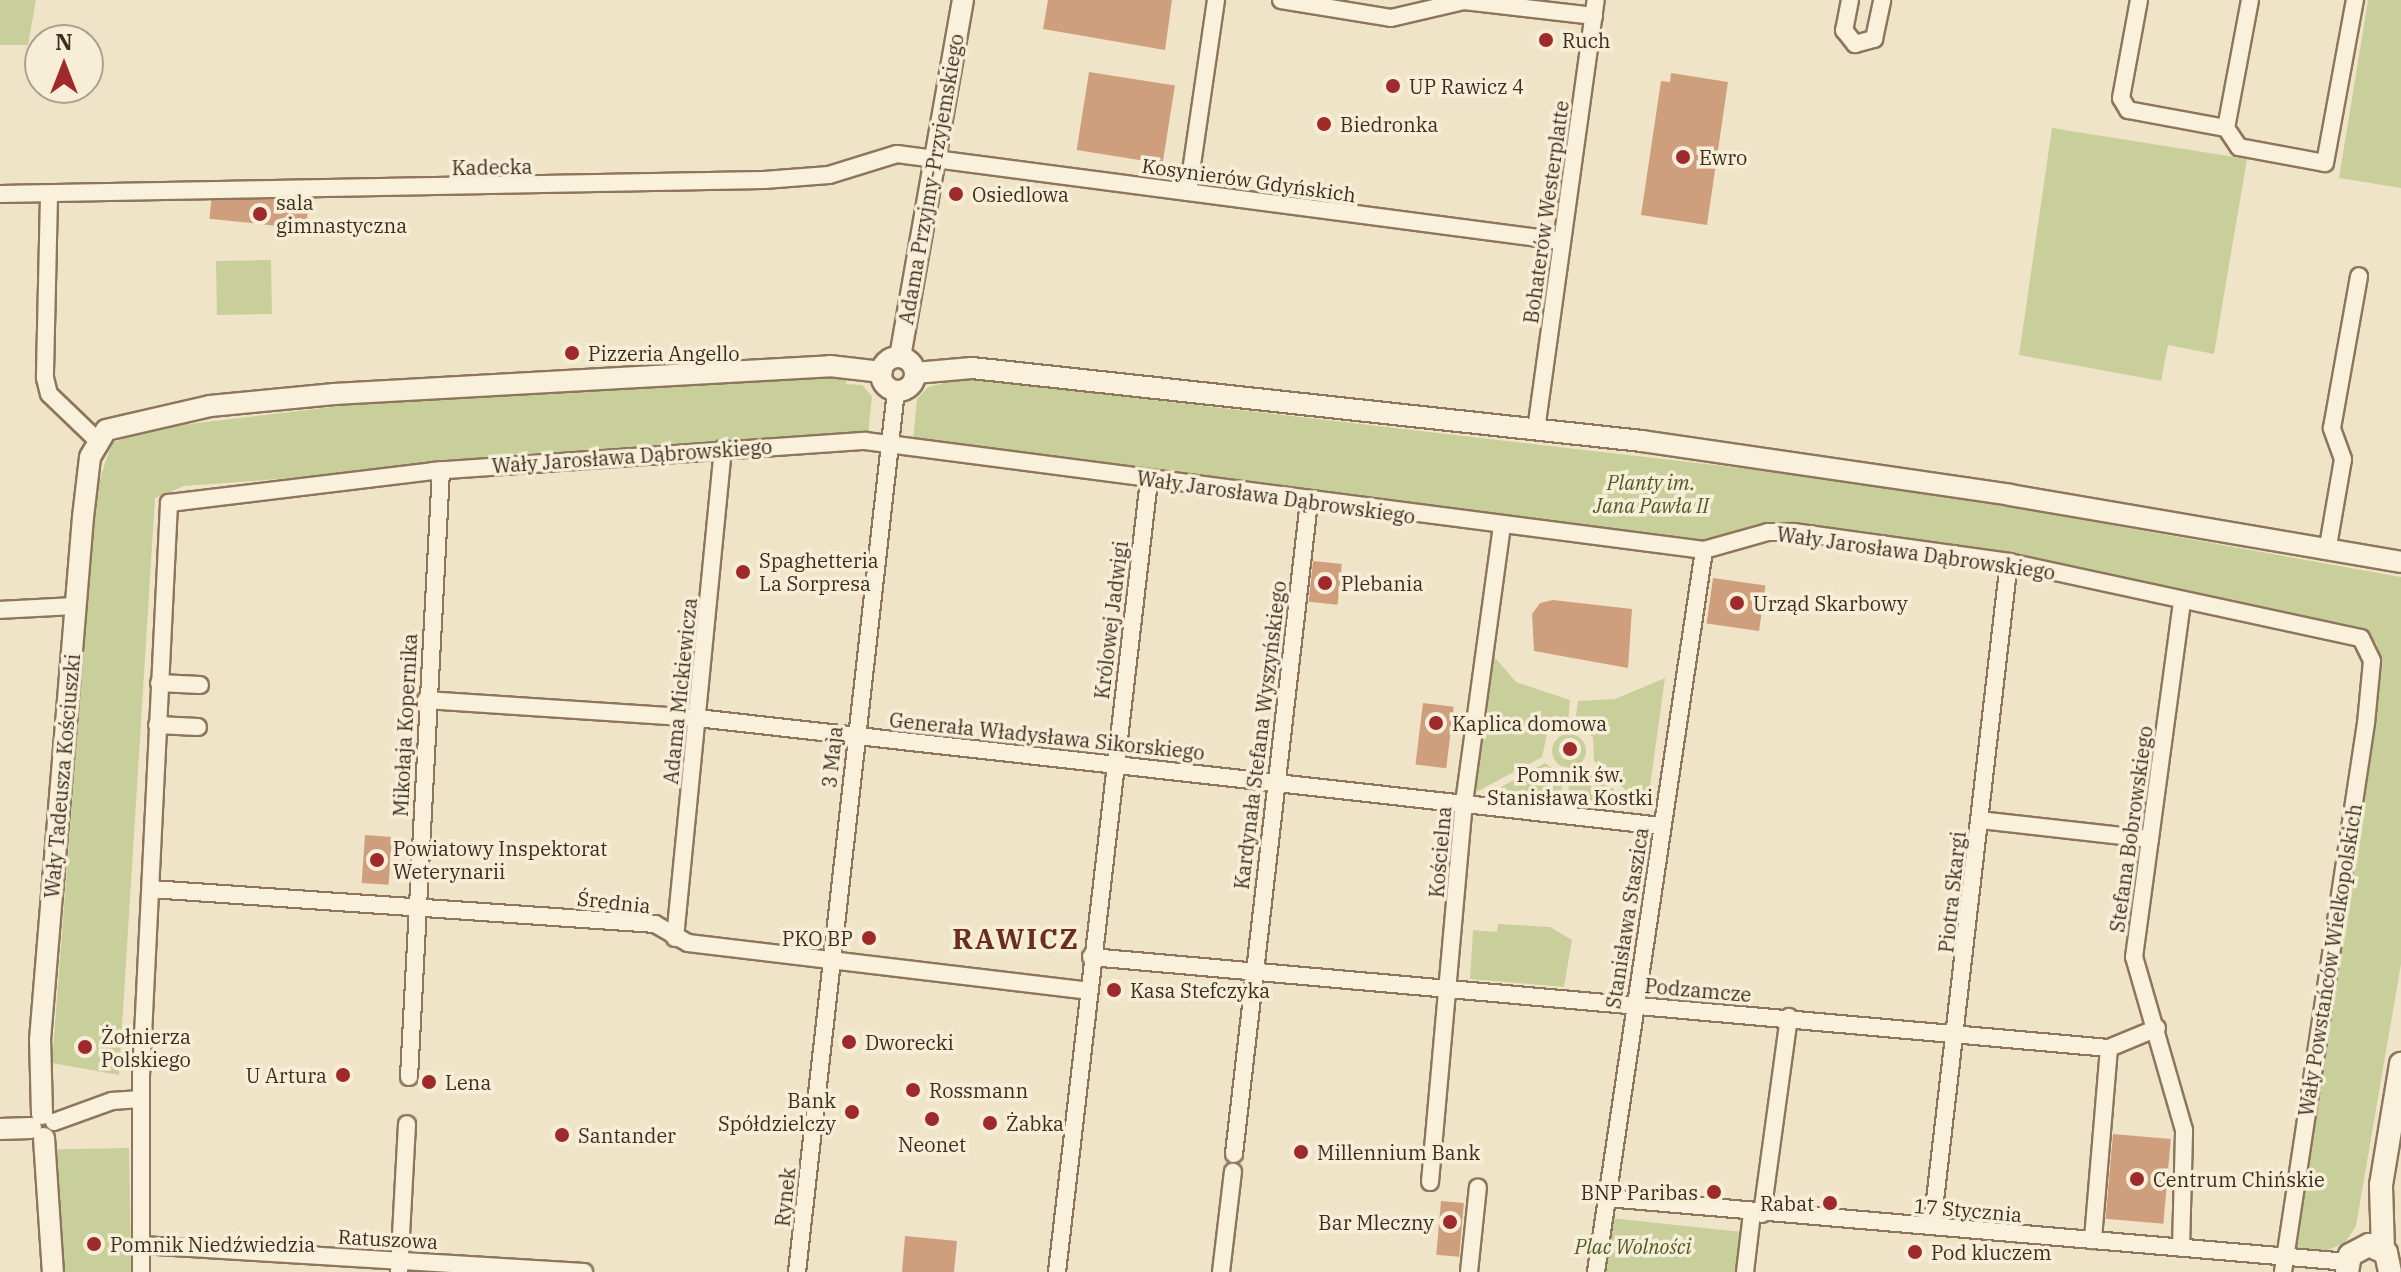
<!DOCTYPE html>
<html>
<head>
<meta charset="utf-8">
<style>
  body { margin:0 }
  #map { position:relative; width:2401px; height:1272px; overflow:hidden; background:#f0e4c8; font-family:"IBM Plex Serif",serif }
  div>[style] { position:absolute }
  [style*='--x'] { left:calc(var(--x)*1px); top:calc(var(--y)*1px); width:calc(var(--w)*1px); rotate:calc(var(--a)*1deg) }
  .green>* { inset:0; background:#c9cf9b; transform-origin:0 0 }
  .round { border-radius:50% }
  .building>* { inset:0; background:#cf9f7d; transform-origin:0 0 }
  .roads { filter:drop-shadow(2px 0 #8d765c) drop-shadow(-2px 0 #8d765c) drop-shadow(0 2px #8d765c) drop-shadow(0 -2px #8d765c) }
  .minor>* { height:16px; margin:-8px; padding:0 8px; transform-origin:8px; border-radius:8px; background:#faf1dc }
  .tertiary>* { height:20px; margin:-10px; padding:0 10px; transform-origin:10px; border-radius:10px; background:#faf1dc }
  .tertiary>.ring { margin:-10px; padding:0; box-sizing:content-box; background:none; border:20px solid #faf1dc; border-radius:50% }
  .secondary>* { height:22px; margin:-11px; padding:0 11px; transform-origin:11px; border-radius:11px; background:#faf1dc }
  .dots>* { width:22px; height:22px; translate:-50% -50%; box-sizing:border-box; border:4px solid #f7eed8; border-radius:50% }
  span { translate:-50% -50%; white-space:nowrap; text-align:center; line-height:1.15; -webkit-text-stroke:7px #f7eed8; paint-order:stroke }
  .poi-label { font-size:20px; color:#3d2e20 }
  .left { translate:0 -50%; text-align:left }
  .right { translate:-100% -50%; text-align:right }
  .street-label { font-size:20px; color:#3d2e20 }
  .park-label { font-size:20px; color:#4d5a26; font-style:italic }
  .district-label { font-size:28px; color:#6b2e1e; font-weight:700; letter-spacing:2px }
  .north { position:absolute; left:24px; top:24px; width:80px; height:80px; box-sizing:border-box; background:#f7eed8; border:2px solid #ada18e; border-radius:50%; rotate:0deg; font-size:22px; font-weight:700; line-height:32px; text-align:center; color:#3d2e20 }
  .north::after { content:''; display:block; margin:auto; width:28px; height:36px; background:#9e2a2b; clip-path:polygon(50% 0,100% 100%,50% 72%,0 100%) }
</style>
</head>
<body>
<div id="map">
  <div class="green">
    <div style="clip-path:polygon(0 0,36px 0,28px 45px,0 45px)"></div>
    <div style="clip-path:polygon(2368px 0,2401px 0,2401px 188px,2339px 178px)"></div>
    <div style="clip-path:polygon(2052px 128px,2247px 159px,2214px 354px,2168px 345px,2161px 381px,2019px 355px)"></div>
    <div style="left:271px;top:260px;width:54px;height:55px;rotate:89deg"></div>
    <div style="clip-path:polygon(847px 377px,846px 384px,862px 385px,872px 396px,868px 435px,184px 486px,155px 498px,119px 1075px,52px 1063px,96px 490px,112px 443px,148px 429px,374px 402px)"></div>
    <div style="clip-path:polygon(963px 378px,1888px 485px,2401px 577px,2401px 964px,2356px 1226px,2345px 1243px,2325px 1251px,2293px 1249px,2378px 678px,2377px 644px,2359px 627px,2200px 597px,1752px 530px,1708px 541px,913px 440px,917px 399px,928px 387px)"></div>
    <div style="clip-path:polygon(1491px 653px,1516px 682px,1570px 700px,1568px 723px,1547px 734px,1542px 757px,1476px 792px)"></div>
    <div style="clip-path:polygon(1665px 678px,1648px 801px,1644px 807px,1594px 761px,1593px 737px,1575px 724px,1578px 701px,1615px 699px)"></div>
    <div class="round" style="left:1552px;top:734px;width:34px;height:34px"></div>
    <div style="clip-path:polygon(1545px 763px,1563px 777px,1560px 801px,1490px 793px)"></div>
    <div style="clip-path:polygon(1589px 768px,1636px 809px,1567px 801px,1570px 777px)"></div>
    <div style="clip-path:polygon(1498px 924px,1550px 927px,1572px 940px,1564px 987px,1470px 979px,1473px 930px,1497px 932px)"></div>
    <div style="left:129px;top:1148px;width:124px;height:74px;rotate:89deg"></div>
    <div style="clip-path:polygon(1610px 1218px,1742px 1232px,1737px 1272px,1604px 1272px)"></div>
  </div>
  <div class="building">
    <div style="clip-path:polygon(1048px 0,1172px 0,1165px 50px,1043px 29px)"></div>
    <div style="left:1089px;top:72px;width:87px;height:79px;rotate:9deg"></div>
    <div style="clip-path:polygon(1671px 73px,1728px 82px,1707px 225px,1641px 215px,1661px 81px,1670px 82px)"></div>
    <div style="left:309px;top:199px;width:30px;height:97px;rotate:96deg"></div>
    <div style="left:1313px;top:561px;width:29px;height:41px;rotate:6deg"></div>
    <div style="left:1713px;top:578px;width:53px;height:46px;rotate:8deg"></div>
    <div style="clip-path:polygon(1553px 600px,1632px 609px,1628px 668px,1534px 651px,1532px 614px,1540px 603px)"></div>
    <div style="left:1423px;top:703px;width:31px;height:62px;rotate:7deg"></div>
    <div style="left:365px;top:835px;width:27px;height:48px;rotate:4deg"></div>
    <div style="left:2113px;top:1134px;width:58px;height:85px;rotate:5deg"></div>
    <div style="left:1441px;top:1201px;width:23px;height:54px;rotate:5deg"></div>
    <div style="clip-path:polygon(905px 1236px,957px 1241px,954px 1272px,902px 1272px)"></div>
  </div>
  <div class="roads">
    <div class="minor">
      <div style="--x:1281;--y:0;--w:111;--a:9.3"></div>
      <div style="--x:1391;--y:18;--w:75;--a:-13.1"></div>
      <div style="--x:1464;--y:1;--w:131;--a:6.6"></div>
      <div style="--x:1850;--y:0;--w:31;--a:101"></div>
      <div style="--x:1844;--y:30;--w:18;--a:52"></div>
      <div style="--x:1855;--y:44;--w:20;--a:-15"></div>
      <div style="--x:1874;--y:39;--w:40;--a:-78"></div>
      <div style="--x:2139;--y:0;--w:100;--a:100.4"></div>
      <div style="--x:2121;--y:98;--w:14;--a:60"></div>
      <div style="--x:2128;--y:110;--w:100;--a:10.4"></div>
      <div style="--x:2250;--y:0;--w:130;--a:100.6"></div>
      <div style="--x:2226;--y:128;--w:23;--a:56"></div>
      <div style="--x:2239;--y:147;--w:87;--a:10.5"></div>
      <div style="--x:2325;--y:163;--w:166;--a:-79.6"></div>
      <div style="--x:1188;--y:192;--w:194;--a:-81.7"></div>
      <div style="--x:0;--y:194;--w:764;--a:-1.05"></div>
      <div style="--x:764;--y:180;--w:65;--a:-4.4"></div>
      <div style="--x:829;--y:175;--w:71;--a:-17.2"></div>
      <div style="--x:897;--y:154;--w:670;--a:7.46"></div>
      <div style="--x:49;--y:196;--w:182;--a:91.3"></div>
      <div style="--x:45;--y:378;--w:16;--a:76"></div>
      <div style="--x:49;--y:394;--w:66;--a:43.8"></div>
      <div style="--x:1536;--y:430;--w:434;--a:-82.1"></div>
      <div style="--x:2328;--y:546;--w:88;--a:-80.2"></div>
      <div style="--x:2343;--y:459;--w:33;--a:-110"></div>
      <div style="--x:2332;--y:428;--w:154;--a:-79.9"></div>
      <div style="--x:0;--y:610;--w:76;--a:-3"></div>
      <div style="--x:159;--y:683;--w:41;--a:2.8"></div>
      <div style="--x:426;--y:700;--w:272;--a:3.8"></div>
      <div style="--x:697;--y:718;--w:970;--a:6.39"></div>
      <div style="--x:157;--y:725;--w:41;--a:2.8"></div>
      <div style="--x:1980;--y:820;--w:171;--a:6.4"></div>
      <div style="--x:151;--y:889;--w:505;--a:3.97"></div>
      <div style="--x:655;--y:924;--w:38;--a:30"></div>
      <div style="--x:688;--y:943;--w:403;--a:6.8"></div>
      <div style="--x:675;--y:938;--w:492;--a:-84.4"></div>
      <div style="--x:1091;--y:957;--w:1022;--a:5.11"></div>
      <div style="--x:2109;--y:1048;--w:193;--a:94.8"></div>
      <div style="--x:2109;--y:1048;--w:52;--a:-22.6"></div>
      <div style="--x:409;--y:1077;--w:608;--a:-86.98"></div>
      <div style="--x:54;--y:1122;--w:62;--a:-19.9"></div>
      <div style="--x:112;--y:1101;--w:28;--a:-4"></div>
      <div style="--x:1234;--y:1154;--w:656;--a:-83.44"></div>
      <div style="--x:1430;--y:1182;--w:381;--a:-84.9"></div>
      <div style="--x:1464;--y:803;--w:280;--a:-82.2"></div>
      <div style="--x:1607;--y:1198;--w:743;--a:4.94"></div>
      <div style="--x:1762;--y:1214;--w:199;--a:-82.2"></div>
      <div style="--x:1932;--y:1226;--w:668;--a:-83.39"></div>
      <div style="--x:141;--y:1245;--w:444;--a:3.5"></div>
      <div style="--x:2181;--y:1248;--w:118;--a:-88.5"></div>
      <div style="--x:2184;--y:1130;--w:180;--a:-106.1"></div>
      <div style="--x:2134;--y:957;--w:360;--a:-82.3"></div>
      <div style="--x:141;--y:1272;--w:196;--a:-90"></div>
      <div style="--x:141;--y:1076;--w:574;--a:-87.2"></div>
      <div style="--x:169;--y:503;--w:266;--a:-6.9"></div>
      <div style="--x:433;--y:471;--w:433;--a:-4"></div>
      <div style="--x:865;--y:441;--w:846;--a:7.4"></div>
      <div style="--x:1704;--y:550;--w:66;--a:-15.7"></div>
      <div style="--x:1768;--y:532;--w:26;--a:0"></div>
      <div style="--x:1794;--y:532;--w:217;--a:7.9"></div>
      <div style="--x:2009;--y:562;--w:360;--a:12.2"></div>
      <div style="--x:2361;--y:638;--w:25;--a:64"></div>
      <div style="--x:2372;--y:661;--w:62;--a:95.5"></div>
      <div style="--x:2366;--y:723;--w:555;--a:98.6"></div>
      <div style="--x:399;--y:1272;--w:148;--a:-86.9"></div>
      <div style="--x:797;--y:1272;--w:887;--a:-83.59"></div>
      <div style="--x:1057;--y:1272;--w:797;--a:-83.37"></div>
      <div style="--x:1221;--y:1272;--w:101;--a:-83.2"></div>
      <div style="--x:1469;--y:1272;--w:85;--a:-84"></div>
      <div style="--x:1596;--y:1272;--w:730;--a:-81.49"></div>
      <div style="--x:1745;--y:1272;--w:59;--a:-83.2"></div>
    </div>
    <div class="tertiary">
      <div style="--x:900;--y:357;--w:363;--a:-80"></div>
      <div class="ring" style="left:881px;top:357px;width:14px;height:14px"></div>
      <div style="--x:915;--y:373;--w:57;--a:-5"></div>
      <div style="--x:972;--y:368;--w:674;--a:6.22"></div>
      <div style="--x:1642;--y:441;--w:372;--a:8.3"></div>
      <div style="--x:2010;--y:495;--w:397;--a:9.7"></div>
      <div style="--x:42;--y:1114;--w:74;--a:-91.5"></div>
      <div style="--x:40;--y:1040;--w:525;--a:-85.3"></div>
      <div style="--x:83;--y:517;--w:60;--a:-83.3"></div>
      <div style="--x:90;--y:457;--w:31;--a:-59"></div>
      <div style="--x:106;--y:430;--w:107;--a:-13"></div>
      <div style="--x:210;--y:406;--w:125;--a:-5.5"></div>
      <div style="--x:334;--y:394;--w:497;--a:-3.2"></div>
      <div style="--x:830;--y:366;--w:52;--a:6.6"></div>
      <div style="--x:0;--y:1129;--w:31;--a:-2"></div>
      <div style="--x:44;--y:1138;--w:134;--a:86.2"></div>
    </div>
    <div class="secondary">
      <div style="--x:2383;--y:1250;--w:65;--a:-91.8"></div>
      <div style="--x:2381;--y:1185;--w:123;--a:-80.6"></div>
      <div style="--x:2347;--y:1272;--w:17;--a:-80"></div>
      <div style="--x:2350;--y:1255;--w:21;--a:-28"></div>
      <div style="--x:2369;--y:1245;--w:19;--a:25"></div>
      <div style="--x:2386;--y:1253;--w:19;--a:78"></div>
    </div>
  </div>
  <div class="dots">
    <div style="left:1546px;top:40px;background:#9e2a2b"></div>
    <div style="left:1393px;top:86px;background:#9e2a2b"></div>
    <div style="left:1324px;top:124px;background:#9e2a2b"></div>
    <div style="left:1683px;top:157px;background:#9e2a2b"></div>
    <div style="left:956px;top:194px;background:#9e2a2b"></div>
    <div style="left:260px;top:214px;background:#9e2a2b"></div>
    <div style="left:572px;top:353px;background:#9e2a2b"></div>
    <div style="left:743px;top:572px;background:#9e2a2b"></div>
    <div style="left:1325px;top:583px;background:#9e2a2b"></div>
    <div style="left:1737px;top:603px;background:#9e2a2b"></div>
    <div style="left:1436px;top:723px;background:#9e2a2b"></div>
    <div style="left:1570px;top:749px;background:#9e2a2b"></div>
    <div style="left:377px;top:860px;background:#9e2a2b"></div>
    <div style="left:869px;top:938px;background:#9e2a2b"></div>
    <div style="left:1114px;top:990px;background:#9e2a2b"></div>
    <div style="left:849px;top:1042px;background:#9e2a2b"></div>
    <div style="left:85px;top:1047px;background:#9e2a2b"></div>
    <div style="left:343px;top:1075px;background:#9e2a2b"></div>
    <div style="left:429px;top:1082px;background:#9e2a2b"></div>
    <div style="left:913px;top:1090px;background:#9e2a2b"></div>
    <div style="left:852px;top:1112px;background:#9e2a2b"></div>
    <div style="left:932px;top:1119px;background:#9e2a2b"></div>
    <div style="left:990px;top:1123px;background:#9e2a2b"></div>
    <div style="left:562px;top:1135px;background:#9e2a2b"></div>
    <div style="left:1301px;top:1152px;background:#9e2a2b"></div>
    <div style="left:2137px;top:1179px;background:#9e2a2b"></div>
    <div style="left:1714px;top:1192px;background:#9e2a2b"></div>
    <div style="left:1830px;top:1203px;background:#9e2a2b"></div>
    <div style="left:1450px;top:1222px;background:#9e2a2b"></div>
    <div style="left:94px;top:1244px;background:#9e2a2b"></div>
    <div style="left:1915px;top:1252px;background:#9e2a2b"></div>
  </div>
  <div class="poi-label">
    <span class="left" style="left:1562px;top:40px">Ruch</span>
    <span class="left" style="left:1409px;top:86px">UP Rawicz 4</span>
    <span class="left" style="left:1340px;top:124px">Biedronka</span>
    <span class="left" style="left:1699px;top:157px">Ewro</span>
    <span class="left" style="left:972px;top:194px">Osiedlowa</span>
    <span class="left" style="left:276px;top:214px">sala<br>gimnastyczna</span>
    <span class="left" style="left:588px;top:353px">Pizzeria Angello</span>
    <span class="left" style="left:759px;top:572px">Spaghetteria<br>La Sorpresa</span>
    <span class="left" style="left:1341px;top:583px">Plebania</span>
    <span class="left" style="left:1753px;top:603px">Urząd Skarbowy</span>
    <span class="left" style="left:1452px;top:723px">Kaplica domowa</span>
    <span style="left:1570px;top:786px">Pomnik św.<br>Stanisława Kostki</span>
    <span class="left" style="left:393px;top:860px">Powiatowy Inspektorat<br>Weterynarii</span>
    <span class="right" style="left:853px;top:938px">PKO BP</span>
    <span class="left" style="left:1130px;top:990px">Kasa Stefczyka</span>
    <span class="left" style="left:101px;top:1048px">Żołnierza<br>Polskiego</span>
    <span class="left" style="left:865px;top:1042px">Dworecki</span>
    <span class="right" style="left:327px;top:1075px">U Artura</span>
    <span class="left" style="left:445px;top:1082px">Lena</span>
    <span class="left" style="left:929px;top:1090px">Rossmann</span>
    <span class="right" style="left:836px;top:1112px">Bank<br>Spółdzielczy</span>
    <span class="left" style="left:1006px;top:1123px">Żabka</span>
    <span class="left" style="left:578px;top:1135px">Santander</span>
    <span style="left:932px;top:1144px">Neonet</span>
    <span class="left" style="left:1317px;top:1152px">Millennium Bank</span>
    <span class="left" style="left:2153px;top:1179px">Centrum Chińskie</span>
    <span class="right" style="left:1698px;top:1192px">BNP Paribas</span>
    <span class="right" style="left:1814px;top:1203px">Rabat</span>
    <span class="right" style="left:1434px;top:1222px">Bar Mleczny</span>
    <span class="left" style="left:110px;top:1244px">Pomnik Niedźwiedzia</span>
    <span class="left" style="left:1931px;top:1252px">Pod kluczem</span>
  </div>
  <div class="street-label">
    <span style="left:492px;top:167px;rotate:-1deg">Kadecka</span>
    <span style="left:931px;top:179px;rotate:-80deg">Adama Przyjmy-Przyjemskiego</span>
    <span style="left:1249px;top:180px;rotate:8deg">Kosynierów Gdyńskich</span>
    <span style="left:1546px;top:212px;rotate:-82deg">Bohaterów Westerplatte</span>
    <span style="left:632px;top:456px;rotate:-4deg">Wały Jarosława Dąbrowskiego</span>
    <span style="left:1276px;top:497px;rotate:8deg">Wały Jarosława Dąbrowskiego</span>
    <span style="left:1916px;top:553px;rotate:8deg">Wały Jarosława Dąbrowskiego</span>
    <span style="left:1111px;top:620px;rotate:-83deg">Królowej Jadwigi</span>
    <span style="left:680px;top:691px;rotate:-84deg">Adama Mickiewicza</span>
    <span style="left:405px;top:725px;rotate:-87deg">Mikołaja Kopernika</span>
    <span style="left:1260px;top:735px;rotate:-83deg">Kardynała Stefana Wyszyńskiego</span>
    <span style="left:1047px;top:736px;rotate:6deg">Generała Władysława Sikorskiego</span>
    <span style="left:832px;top:757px;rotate:-84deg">3 Maja</span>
    <span style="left:62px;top:776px;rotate:-85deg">Wały Tadeusza Kościuszki</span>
    <span style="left:2131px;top:829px;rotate:-82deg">Stefana Bobrowskiego</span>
    <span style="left:1440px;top:852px;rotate:-85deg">Kościelna</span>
    <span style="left:1952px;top:892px;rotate:-84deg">Piotra Skargi</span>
    <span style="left:614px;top:902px;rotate:6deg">Średnia</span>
    <span style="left:1627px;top:918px;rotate:-81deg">Stanisława Staszica</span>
    <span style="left:2330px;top:960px;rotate:-81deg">Wały Powstańców Wielkopolskich</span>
    <span style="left:1698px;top:990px;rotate:5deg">Podzamcze</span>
    <span style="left:785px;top:1197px;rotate:-84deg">Rynek</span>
    <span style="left:1968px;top:1210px;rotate:5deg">17 Stycznia</span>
    <span style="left:388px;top:1239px;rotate:3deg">Ratuszowa</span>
  </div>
  <div class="park-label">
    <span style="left:1651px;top:494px">Planty im.<br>Jana Pawła II</span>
    <span style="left:1633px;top:1246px">Plac Wolności</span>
  </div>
  <div class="district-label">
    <span style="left:1016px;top:939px">RAWICZ</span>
  </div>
  <div class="north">N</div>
</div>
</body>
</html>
